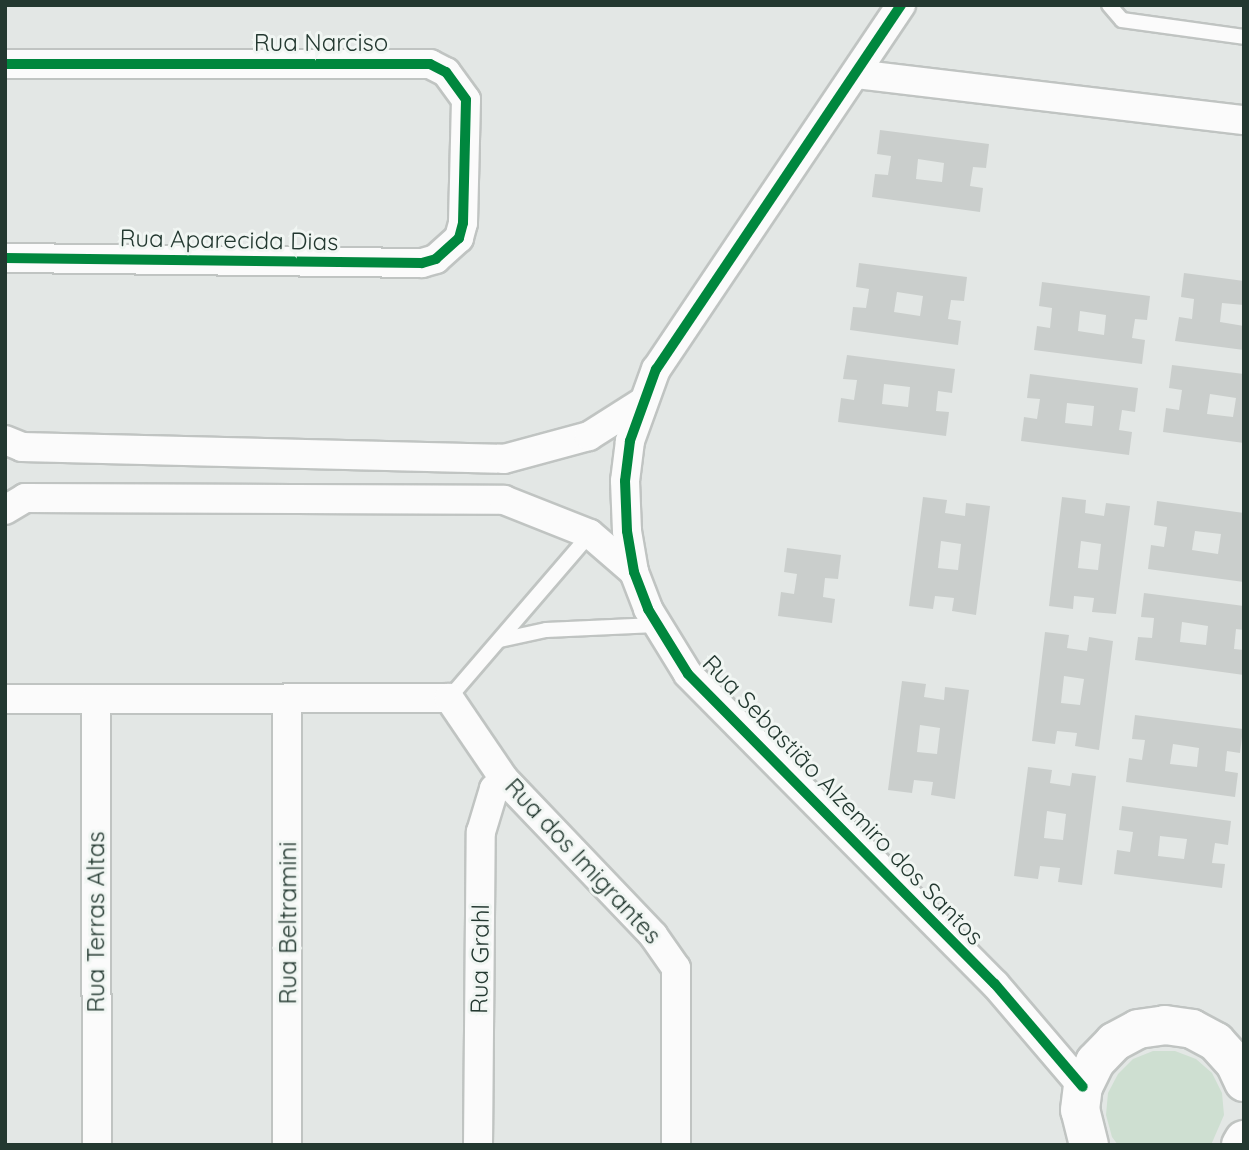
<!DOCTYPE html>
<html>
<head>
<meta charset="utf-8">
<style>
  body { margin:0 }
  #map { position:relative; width:1249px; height:1150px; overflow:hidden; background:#e3e7e5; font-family:Quicksand,sans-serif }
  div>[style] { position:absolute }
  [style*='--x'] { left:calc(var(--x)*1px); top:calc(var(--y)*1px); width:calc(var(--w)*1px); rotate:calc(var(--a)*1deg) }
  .green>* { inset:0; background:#cedfd1 }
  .building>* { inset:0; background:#cacecc }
  .roads { filter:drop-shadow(2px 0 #c0c4c2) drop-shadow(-2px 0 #c0c4c2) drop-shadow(0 2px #c0c4c2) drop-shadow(0 -2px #c0c4c2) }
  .lane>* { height:14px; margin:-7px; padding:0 7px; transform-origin:7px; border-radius:7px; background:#fbfbfb }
  .street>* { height:28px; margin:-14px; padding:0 14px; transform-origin:14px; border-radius:14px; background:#fbfbfb }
  .secondary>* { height:38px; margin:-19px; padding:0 19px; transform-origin:19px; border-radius:19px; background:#fbfbfb }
  .cycleway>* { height:10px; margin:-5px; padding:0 5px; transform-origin:5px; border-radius:5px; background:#00873e }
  span { translate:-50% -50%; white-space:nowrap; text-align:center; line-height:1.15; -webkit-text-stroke:6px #f1f6f3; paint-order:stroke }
  .street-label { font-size:24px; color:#233830 }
  .frame { position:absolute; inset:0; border:7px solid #233830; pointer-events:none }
</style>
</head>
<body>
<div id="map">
  <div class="green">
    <div style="clip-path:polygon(1153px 1051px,1175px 1051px,1196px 1059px,1212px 1073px,1222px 1093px,1224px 1115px,1211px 1145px,1118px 1145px,1112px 1137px,1106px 1115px,1108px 1093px,1118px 1074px,1133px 1059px)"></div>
  </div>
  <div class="building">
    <div style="clip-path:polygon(evenodd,880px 130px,989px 144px,986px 168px,973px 167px,970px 186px,983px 188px,980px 212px,872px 197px,875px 174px,888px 175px,891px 156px,877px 154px,880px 130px,918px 159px,944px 163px,942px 182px,916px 179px,918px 159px)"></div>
    <div style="clip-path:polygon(evenodd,859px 263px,967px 277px,964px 301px,951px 300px,948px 319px,961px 321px,958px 345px,850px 330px,853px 307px,866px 308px,869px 289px,856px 287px,859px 263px,897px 292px,923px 296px,920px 316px,894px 312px,897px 292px)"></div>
    <div style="clip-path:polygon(1184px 273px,1244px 281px,1244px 305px,1222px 303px,1220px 322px,1244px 326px,1244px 350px,1175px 341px,1179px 317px,1192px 319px,1194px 299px,1181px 297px)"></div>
    <div style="clip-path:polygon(evenodd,1042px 282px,1150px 296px,1147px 320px,1135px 319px,1132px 338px,1145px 340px,1142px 364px,1034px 350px,1037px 326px,1050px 328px,1052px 308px,1039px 306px,1042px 282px,1080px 311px,1106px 315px,1104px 335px,1078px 331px,1080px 311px)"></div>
    <div style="clip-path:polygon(evenodd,847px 355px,955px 369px,952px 393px,938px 391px,936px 411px,949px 412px,946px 436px,838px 422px,841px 398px,854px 400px,857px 380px,843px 379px,847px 355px,884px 384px,910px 387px,908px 407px,882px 404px,884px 384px)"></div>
    <div style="clip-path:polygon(evenodd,1172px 365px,1244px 374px,1244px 443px,1163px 432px,1166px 408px,1179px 410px,1182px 390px,1169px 388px,1172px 365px,1210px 394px,1236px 398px,1233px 417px,1207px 414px,1210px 394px)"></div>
    <div style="clip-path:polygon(evenodd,1030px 374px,1138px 388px,1135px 412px,1122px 410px,1119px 430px,1132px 432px,1129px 455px,1021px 441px,1024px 417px,1037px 419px,1040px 399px,1027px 398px,1030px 374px,1067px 403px,1094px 406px,1092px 426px,1065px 423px,1067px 403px)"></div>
    <div style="clip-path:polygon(evenodd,923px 497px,947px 500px,945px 513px,965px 516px,966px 503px,990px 506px,976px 615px,952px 611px,954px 598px,935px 596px,933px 609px,909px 606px,923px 497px,941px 541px,961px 544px,958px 570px,938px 568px,941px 541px)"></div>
    <div style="clip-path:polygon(evenodd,1062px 497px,1086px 500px,1085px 513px,1104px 516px,1106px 503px,1130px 506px,1116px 614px,1092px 612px,1094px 598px,1074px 596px,1073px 609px,1049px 606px,1062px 497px,1081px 541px,1101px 544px,1098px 570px,1078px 568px,1081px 541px)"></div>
    <div style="clip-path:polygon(evenodd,1157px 501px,1244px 513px,1244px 582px,1148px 569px,1151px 545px,1164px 547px,1167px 527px,1154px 525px,1157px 501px,1195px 531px,1221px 534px,1218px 554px,1192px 550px,1195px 531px)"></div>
    <div style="clip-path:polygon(787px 548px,841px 555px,838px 579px,825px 578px,823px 597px,835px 599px,832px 623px,778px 616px,781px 592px,794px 594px,797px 574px,784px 572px)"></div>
    <div style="clip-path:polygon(evenodd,1144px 593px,1244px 606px,1244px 630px,1236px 629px,1234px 649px,1244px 650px,1244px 675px,1135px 660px,1138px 637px,1152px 638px,1154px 618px,1141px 617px,1144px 593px,1182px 622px,1208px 626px,1206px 645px,1180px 642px,1182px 622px)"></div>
    <div style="clip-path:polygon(evenodd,1045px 632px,1069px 635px,1067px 648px,1087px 651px,1089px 637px,1113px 641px,1099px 750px,1075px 746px,1077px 733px,1057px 731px,1055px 744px,1032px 741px,1045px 632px,1064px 676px,1084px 679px,1080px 705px,1061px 703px,1064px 676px)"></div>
    <div style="clip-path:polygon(evenodd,902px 681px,926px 684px,924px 697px,944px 700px,945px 687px,969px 690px,955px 799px,931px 795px,933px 782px,914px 780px,912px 793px,888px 790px,902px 681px,920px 725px,940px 728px,937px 754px,917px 752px,920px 725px)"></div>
    <div style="clip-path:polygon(evenodd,1135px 715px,1243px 729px,1240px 753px,1227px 751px,1225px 771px,1238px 773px,1235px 797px,1126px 782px,1129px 758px,1142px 760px,1145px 740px,1132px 739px,1135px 715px,1173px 744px,1199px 748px,1197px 767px,1170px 764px,1173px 744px)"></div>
    <div style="clip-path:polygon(evenodd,1028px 767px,1052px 770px,1050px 783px,1070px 786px,1072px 773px,1096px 776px,1082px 885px,1058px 882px,1060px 868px,1040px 866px,1038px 879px,1014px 876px,1028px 767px,1047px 811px,1066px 814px,1063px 840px,1044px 838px,1047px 811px)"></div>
    <div style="clip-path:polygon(evenodd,1122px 806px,1231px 821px,1228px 845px,1215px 843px,1212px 863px,1225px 864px,1222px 888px,1114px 874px,1117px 850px,1130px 852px,1133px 832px,1119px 830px,1122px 806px,1160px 836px,1187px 839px,1184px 859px,1158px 856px,1160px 836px)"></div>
  </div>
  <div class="roads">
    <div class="lane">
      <div style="--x:1109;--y:5;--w:20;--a:49"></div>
      <div style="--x:1122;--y:20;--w:123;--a:7.9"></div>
      <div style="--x:500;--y:640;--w:47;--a:-12.3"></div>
      <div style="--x:546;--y:630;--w:110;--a:-2.6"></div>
      <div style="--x:449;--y:698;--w:216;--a:-49.3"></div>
    </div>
    <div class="street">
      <div style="--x:901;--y:5;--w:439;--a:123.9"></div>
      <div style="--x:656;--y:369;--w:77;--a:109.9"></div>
      <div style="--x:630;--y:441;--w:40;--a:97.1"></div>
      <div style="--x:625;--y:481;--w:50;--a:87.7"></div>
      <div style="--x:627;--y:531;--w:42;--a:80.3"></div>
      <div style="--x:634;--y:572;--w:40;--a:69"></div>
      <div style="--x:648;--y:609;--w:76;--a:58.4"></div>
      <div style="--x:688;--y:674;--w:436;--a:45.3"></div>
      <div style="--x:995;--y:984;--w:135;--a:49.5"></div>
      <div style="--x:5;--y:64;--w:425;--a:0"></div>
      <div style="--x:430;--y:64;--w:18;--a:27"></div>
      <div style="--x:446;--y:72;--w:34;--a:54"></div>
      <div style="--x:466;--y:100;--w:123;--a:91.4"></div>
      <div style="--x:463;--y:223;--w:16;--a:105"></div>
      <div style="--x:459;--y:238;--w:31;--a:138"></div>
      <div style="--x:436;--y:259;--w:15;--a:164"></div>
      <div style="--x:422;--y:263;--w:417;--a:-179.3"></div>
      <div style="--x:856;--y:74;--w:391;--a:6.8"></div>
      <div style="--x:5;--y:440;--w:18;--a:22"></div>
      <div style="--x:22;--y:447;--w:482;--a:1.4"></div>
      <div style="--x:504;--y:459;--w:88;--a:-15.1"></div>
      <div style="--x:589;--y:436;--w:62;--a:-32.4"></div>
      <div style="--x:5;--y:510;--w:23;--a:-31"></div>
      <div style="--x:25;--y:498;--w:479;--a:0.2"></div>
      <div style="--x:504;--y:500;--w:92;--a:21.6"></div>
      <div style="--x:590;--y:534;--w:58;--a:40.8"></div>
      <div style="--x:5;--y:699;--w:444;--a:-0.1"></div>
      <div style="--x:449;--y:698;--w:98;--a:55.8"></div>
      <div style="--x:504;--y:779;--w:216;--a:46.3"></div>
      <div style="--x:653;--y:935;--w:40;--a:55.1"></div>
      <div style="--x:676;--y:968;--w:177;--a:90"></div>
      <div style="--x:96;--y:700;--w:445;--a:89.9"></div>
      <div style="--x:287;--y:1145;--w:444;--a:-90"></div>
      <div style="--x:478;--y:1145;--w:313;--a:-89.5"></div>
      <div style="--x:481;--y:832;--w:45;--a:-73.2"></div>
      <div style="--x:494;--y:789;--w:14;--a:-45"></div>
    </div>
    <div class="secondary">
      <div style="--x:1089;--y:1145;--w:36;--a:-104"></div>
      <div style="--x:1080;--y:1110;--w:23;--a:-83"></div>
      <div style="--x:1083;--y:1087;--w:28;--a:-64"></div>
      <div style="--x:1095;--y:1062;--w:28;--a:-46"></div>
      <div style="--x:1114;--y:1042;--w:27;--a:-28"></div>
      <div style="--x:1138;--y:1029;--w:27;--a:-8"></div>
      <div style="--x:1165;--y:1025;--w:27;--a:8"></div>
      <div style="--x:1192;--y:1029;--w:27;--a:28"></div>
      <div style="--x:1216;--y:1042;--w:28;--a:48"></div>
      <div style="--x:1235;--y:1063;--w:21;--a:65"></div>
      <div style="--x:1241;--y:1145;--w:6;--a:-59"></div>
    </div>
  </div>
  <div class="cycleway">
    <div style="--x:901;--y:5;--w:439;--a:123.9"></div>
    <div style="--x:656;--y:369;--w:77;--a:109.9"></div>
    <div style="--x:630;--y:441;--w:40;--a:97.1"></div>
    <div style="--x:625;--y:481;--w:50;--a:87.7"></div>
    <div style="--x:627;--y:531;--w:42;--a:80.3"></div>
    <div style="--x:634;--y:572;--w:40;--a:69"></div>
    <div style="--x:648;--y:609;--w:76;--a:58.4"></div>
    <div style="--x:688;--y:674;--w:436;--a:45.3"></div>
    <div style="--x:995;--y:984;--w:135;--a:49.5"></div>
    <div style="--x:5;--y:64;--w:425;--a:0"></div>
    <div style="--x:430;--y:64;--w:18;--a:27"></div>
    <div style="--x:446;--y:72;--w:34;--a:54"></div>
    <div style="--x:466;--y:100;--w:123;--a:91.4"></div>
    <div style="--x:463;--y:223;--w:16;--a:105"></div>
    <div style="--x:459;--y:238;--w:31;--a:138"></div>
    <div style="--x:436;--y:259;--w:15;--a:164"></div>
    <div style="--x:422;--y:263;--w:417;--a:-179.3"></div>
  </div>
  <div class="street-label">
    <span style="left:321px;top:43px">Rua Narciso</span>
    <span style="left:229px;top:240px;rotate:1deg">Rua Aparecida Dias</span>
    <span style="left:843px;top:800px;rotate:46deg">Rua Sebastião Alzemiro dos Santos</span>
    <span style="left:583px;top:861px;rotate:47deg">Rua dos Imigrantes</span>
    <span style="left:96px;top:922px;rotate:-90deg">Rua Terras Altas</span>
    <span style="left:288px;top:923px;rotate:-90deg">Rua Beltramini</span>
    <span style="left:480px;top:959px;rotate:-89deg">Rua Grahl</span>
  </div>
  <div class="frame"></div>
</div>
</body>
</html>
